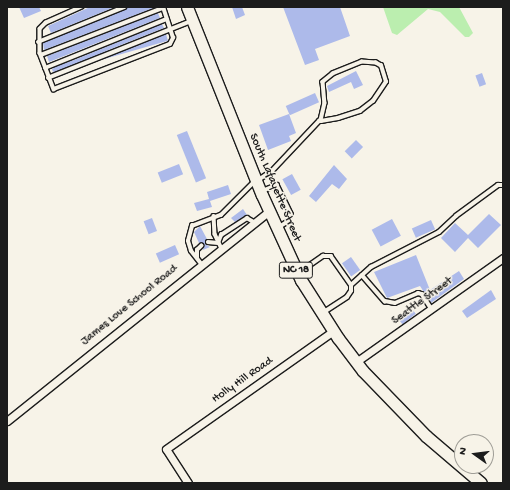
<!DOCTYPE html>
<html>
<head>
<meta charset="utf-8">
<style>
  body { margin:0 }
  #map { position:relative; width:510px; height:490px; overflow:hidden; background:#f7f3e8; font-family:"Gochi Hand",sans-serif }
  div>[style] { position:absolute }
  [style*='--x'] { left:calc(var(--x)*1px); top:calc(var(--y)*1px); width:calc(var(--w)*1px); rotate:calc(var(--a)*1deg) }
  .green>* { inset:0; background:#bbeeaf }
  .building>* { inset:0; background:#adbaea; transform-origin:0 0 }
  .roads { filter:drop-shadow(1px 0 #1c1c1c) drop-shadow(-1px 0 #1c1c1c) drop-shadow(0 1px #1c1c1c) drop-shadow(0 -1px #1c1c1c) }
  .lane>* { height:3.5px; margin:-1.75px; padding:0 1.75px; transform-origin:1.75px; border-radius:1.75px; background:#f7f3e8 }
  .street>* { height:7px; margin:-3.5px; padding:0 3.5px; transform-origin:3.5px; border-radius:3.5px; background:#f7f3e8 }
  .primary>* { height:11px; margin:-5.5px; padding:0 5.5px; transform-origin:5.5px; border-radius:5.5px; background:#f7f3e8 }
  span { translate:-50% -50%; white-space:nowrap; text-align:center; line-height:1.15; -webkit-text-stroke:3px #f7f3e8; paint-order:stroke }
  .shield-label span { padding:1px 3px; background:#f7f3e8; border:1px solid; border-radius:3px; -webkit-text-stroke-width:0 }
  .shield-label { font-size:11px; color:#1c1c1c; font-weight:700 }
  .street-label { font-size:12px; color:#1c1c1c }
  .frame { position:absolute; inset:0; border:8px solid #1c1c1c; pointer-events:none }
  .north { position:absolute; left:454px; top:434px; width:40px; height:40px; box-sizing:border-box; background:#f7f3e8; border:1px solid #9f9d96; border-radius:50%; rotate:284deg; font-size:11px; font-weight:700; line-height:16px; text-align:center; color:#1c1c1c }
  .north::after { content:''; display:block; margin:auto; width:14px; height:18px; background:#1c1c1c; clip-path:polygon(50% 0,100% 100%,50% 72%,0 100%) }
</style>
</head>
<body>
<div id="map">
  <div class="green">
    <div style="clip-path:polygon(383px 7px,459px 7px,473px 33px,469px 37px,465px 37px,440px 12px,428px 9px,397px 35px,392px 33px)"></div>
  </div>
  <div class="building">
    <div style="clip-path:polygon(19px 7px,39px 7px,41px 11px,24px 18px)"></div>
    <div style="clip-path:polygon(90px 7px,115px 7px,51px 33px,48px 26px)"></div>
    <div style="clip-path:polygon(127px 7px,156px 7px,44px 50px,43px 43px)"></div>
    <div style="clip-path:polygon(232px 7px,242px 7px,245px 15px,236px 19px)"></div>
    <div style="clip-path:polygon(283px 7px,340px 7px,350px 36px,315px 49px,319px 60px,305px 65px)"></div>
    <div style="clip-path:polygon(158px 13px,160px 18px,49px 62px,47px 56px)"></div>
    <div style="clip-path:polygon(162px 24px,164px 28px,53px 72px,52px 69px)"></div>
    <div style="left:166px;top:34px;width:7px;height:118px;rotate:74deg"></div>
    <div style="clip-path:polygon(356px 71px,363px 85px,354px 89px,351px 82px,329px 92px,327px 86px)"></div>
    <div style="left:482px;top:73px;width:12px;height:7px;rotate:70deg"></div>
    <div style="left:315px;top:93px;width:10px;height:32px;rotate:66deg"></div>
    <div style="clip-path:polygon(289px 114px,296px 133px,289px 136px,291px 141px,268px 150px,259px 125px)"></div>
    <div style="left:187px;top:131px;width:51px;height:11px;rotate:68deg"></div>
    <div style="left:356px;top:140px;width:10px;height:16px;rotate:45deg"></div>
    <div style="left:179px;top:164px;width:11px;height:23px;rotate:68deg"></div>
    <div style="clip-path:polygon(334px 165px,347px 179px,339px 189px,332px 184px,316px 202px,309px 196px)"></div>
    <div style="left:292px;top:174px;width:18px;height:11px;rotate:61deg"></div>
    <div style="clip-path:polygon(228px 185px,231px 194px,210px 201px,212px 207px,197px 211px,194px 203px,209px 199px,207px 192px)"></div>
    <div style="clip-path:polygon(243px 209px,247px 215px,235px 222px,231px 218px)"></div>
    <div style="clip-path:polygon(489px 214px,501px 225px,478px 248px,468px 238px,455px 252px,441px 238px,455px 223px,468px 235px)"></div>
    <div style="left:152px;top:218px;width:14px;height:9px;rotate:69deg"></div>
    <div style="left:392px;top:219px;width:19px;height:23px;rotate:62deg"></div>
    <div style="left:431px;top:220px;width:10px;height:21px;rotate:66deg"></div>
    <div style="clip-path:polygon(200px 226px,207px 239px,205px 244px,210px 247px,203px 250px,204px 245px,199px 243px,194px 232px)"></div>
    <div style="left:175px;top:245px;width:10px;height:21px;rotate:66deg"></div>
    <div style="clip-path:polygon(416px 255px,430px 290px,459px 271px,464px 279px,431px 303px,420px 286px,387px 298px,374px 272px)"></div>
    <div style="left:351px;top:257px;width:16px;height:11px;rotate:55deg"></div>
    <div style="clip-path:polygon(491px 290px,496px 299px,467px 318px,462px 311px)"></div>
    <div style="left:412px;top:309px;width:6px;height:17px;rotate:51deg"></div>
  </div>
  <div class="roads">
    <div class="lane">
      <div style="--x:82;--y:7;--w:39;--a:156"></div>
      <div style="--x:46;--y:23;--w:8;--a:135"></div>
      <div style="--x:40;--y:29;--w:24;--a:90"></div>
      <div style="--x:40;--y:53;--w:39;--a:69"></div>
      <div style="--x:54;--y:89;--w:124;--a:-21.2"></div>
      <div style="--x:170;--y:44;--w:7;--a:-63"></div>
      <div style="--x:173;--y:38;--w:33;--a:-108"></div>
      <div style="--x:38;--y:42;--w:93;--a:-22.1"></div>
      <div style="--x:41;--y:55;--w:131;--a:-21.1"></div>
      <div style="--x:45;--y:68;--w:131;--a:-21.9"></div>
      <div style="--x:48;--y:78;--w:154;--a:-21.7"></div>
      <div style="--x:257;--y:181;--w:18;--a:-34"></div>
      <div style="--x:272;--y:171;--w:69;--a:-46.8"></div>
      <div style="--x:319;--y:121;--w:2;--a:0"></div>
      <div style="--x:321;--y:121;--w:17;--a:-10"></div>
      <div style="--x:338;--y:118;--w:23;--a:-18"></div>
      <div style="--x:360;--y:111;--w:16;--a:-38"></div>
      <div style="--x:373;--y:101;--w:23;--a:-56"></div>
      <div style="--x:386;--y:82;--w:17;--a:-107"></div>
      <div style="--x:381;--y:66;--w:6;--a:-149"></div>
      <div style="--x:376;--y:63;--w:14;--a:-176"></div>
      <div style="--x:362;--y:62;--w:31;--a:158"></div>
      <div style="--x:333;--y:74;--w:13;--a:141"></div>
      <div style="--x:323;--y:82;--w:21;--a:85"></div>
      <div style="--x:325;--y:103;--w:18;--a:103"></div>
      <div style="--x:262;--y:191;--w:16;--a:-22"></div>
      <div style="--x:277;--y:185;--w:32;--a:64"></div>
      <div style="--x:291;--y:214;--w:9;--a:111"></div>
      <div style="--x:288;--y:222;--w:9;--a:148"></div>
      <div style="--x:214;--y:216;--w:18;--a:87"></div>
      <div style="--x:215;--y:234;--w:14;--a:65"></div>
      <div style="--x:208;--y:242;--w:10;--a:6"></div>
      <div style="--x:218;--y:243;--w:9;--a:-69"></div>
      <div style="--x:221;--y:235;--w:31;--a:-33"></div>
      <div style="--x:247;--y:218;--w:8;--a:30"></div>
      <div style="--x:197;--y:258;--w:8;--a:-90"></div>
      <div style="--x:197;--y:250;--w:6;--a:-45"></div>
      <div style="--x:201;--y:264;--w:16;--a:-128"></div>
      <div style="--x:191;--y:251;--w:10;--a:-107"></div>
      <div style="--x:188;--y:241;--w:16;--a:-75"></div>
      <div style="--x:192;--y:226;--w:31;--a:-21"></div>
      <div style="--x:221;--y:215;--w:48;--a:-45"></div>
      <div style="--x:300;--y:272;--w:28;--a:-35"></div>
      <div style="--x:323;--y:256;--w:8;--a:0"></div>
      <div style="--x:331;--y:256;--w:35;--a:55"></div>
      <div style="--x:362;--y:275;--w:35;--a:49"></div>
      <div style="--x:385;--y:301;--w:10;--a:11"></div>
      <div style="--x:395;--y:303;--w:25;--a:-23"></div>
      <div style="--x:418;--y:293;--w:4;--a:14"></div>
      <div style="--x:422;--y:294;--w:17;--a:57"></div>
      <div style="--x:324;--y:312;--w:27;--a:-33"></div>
      <div style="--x:347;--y:297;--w:7;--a:-56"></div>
      <div style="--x:351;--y:291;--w:6;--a:-90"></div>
      <div style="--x:351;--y:285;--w:27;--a:-42"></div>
      <div style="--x:371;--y:267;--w:76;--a:-27.2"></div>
      <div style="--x:439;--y:232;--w:23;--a:-43"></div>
      <div style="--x:456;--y:216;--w:52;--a:-36.4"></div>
      <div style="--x:498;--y:185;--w:5;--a:0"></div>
    </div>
    <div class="street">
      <div style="--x:356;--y:362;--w:180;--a:-35.3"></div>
      <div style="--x:7;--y:421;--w:336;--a:-38.7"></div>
      <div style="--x:188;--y:483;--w:40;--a:-122.9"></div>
      <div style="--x:166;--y:449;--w:204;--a:-35.2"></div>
    </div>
    <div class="primary">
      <div style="--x:187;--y:7;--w:202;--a:68.3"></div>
      <div style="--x:262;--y:195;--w:94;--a:65.4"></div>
      <div style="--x:301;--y:280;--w:69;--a:57.5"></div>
      <div style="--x:338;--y:338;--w:41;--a:52.9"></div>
      <div style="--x:363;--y:371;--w:91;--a:45.9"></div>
      <div style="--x:426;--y:436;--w:72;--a:40.5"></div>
    </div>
  </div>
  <div class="shield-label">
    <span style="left:296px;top:270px">NC 18</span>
  </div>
  <div class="street-label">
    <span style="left:274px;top:188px;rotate:67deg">South Lafayette Street</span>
    <span style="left:423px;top:302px;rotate:-36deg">Seattle Street</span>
    <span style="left:130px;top:306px;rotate:-39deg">James Love School Road</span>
    <span style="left:243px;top:381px;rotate:-35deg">Holly Hill Road</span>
  </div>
  <div class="frame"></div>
  <div class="north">N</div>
</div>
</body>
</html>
